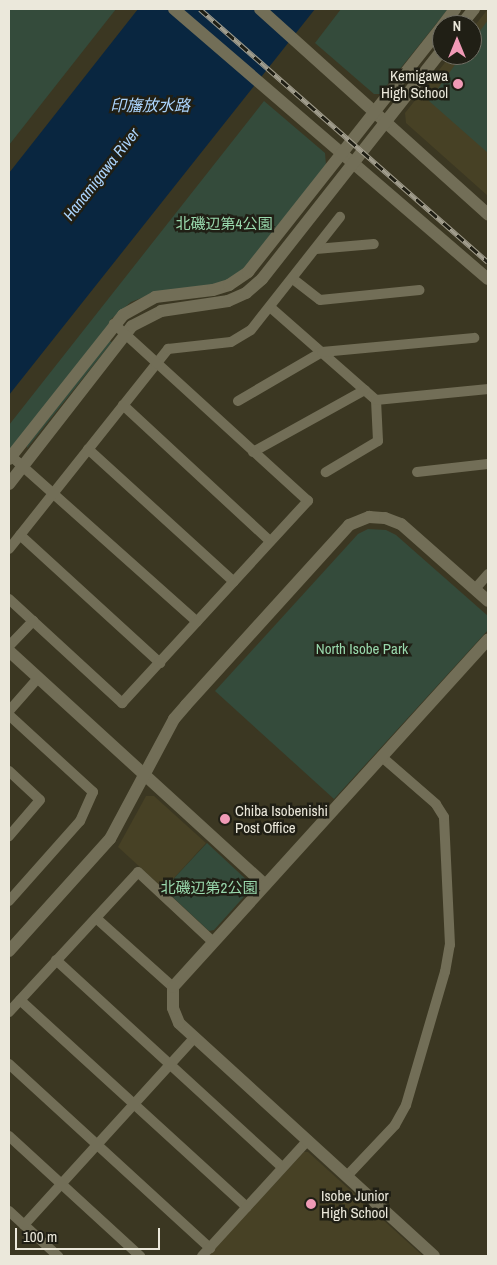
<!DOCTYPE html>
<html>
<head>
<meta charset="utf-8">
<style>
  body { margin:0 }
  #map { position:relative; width:497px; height:1265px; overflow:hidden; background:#3b3722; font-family:"Archivo Narrow","Noto Sans JP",sans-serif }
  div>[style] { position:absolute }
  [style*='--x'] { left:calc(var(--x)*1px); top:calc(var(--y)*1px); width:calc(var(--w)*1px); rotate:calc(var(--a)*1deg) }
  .built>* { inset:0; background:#474125 }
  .green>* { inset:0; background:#344b3b }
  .water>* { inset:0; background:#092640 }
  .minor>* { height:10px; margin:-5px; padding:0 5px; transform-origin:5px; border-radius:5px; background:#726e57 }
  .tertiary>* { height:12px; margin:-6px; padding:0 6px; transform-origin:6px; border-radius:6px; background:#726e57 }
  .rail>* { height:5px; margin-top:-2.5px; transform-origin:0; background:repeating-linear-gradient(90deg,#201f15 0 9px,#a19d8d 0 18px); box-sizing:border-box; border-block:1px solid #a19d8d }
  .dots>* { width:14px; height:14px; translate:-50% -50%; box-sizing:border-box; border:2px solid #201f15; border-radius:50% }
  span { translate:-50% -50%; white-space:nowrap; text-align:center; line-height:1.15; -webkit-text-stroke:5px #201f15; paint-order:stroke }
  .poi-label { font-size:15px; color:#ebe8db }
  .right { translate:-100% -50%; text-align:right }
  .left { translate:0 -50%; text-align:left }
  .park-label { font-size:15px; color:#98d8ac }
  .water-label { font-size:16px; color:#abd4fc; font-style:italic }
  .frame { position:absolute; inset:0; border:10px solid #ebe8db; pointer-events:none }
  .north { position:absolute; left:432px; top:15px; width:50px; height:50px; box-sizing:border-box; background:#201f15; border:1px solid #716f64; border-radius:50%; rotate:0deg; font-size:14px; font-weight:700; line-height:20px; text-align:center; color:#ebe8db }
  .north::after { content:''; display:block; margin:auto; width:18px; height:22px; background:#f09ab6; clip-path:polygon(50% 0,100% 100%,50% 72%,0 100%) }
  .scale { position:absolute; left:15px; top:1228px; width:145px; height:22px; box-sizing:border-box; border:2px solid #ebe8db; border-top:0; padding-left:6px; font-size:15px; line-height:18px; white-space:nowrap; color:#ebe8db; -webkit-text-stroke:4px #201f15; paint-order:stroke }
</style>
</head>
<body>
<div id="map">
  <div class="built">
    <div style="clip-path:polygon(488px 9px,488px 196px,406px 123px,405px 113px,451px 55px,472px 55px,472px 29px)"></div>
    <div style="clip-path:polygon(146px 796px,154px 796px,206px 843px,164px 889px,118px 847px)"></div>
    <div style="clip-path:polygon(304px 1152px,308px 1152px,423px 1256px,208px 1256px)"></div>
  </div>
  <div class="green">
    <div style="clip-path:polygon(9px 9px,116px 9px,9px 145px)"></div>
    <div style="clip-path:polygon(341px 9px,448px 9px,380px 94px,374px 94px,315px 43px)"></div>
    <div style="clip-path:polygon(488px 20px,488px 153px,429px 101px,462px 55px,472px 55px,472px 42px)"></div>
    <div style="clip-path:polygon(264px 101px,325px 153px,326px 165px,244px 270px,229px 280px,207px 286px,154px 293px,131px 302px,110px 320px,111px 324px,9px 454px,9px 425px)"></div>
    <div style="clip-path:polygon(109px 341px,112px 342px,27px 448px,27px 446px)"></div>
    <div style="clip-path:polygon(368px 529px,386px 530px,396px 535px,488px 616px,488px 630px,334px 799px,215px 691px,358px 534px)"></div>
    <div style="clip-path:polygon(207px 843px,250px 883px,250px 890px,214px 930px,209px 931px,164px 889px)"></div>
  </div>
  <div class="water">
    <div style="clip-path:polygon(138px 9px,315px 9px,9px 395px,9px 173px)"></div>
  </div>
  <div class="minor">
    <div style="--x:316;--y:249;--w:58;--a:-4.9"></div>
    <div style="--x:293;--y:279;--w:34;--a:38"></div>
    <div style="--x:320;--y:300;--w:100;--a:-5.7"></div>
    <div style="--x:270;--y:307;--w:141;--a:41.3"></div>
    <div style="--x:376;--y:400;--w:41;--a:87.2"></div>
    <div style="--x:378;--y:441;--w:61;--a:149.2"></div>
    <div style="--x:376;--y:400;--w:113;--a:-5.6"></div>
    <div style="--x:238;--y:401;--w:97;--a:-30.3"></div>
    <div style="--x:322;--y:352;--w:153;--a:-5.3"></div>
    <div style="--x:123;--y:405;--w:200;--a:42.8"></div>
    <div style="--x:88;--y:449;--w:197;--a:42.3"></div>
    <div style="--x:253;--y:452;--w:128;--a:-29"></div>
    <div style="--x:11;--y:456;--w:249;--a:41.7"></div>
    <div style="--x:417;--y:472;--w:71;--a:-6.4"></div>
    <div style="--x:20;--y:535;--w:190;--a:42.4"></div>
    <div style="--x:9;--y:549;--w:256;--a:-51.5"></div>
    <div style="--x:168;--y:349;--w:63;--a:-6.3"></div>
    <div style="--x:231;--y:342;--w:23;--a:-31"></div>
    <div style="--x:251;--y:330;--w:144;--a:-51.8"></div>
    <div style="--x:475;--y:589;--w:20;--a:-49"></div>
    <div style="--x:9;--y:599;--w:154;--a:42.6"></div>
    <div style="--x:122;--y:703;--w:275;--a:-47.4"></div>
    <div style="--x:308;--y:501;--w:263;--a:-137.6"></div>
    <div style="--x:9;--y:646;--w:35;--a:-46"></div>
    <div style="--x:9;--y:711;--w:44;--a:-48.7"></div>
    <div style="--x:9;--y:715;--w:114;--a:42.5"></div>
    <div style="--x:93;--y:792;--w:32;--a:114"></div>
    <div style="--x:80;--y:821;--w:107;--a:131.6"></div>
    <div style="--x:9;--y:771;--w:42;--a:43.1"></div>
    <div style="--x:40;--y:800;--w:48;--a:130.7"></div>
    <div style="--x:96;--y:918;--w:103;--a:41.9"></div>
    <div style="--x:56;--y:960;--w:306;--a:42.5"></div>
    <div style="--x:20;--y:1000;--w:307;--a:42.4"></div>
    <div style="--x:9;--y:1012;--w:190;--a:-47.3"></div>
    <div style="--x:138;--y:872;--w:103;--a:43"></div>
    <div style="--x:9;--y:1064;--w:273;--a:42.5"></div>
    <div style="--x:9;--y:1136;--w:178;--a:42.5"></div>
    <div style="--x:347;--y:1176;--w:70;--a:-46.7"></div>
    <div style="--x:395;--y:1125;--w:23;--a:-61"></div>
    <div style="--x:406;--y:1105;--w:139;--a:-73.7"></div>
    <div style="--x:445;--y:972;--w:27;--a:-80"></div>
    <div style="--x:450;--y:945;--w:128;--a:-92.7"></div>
    <div style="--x:444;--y:817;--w:15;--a:-122"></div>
    <div style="--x:436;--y:804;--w:72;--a:-139"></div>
    <div style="--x:9;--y:1211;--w:67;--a:42.6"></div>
    <div style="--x:24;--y:1225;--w:253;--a:-47.7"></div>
    <div style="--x:202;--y:1256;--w:157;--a:-47.6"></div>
  </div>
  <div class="tertiary">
    <div style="--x:174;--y:9;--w:414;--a:40.7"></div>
    <div style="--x:260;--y:9;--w:307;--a:42"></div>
    <div style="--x:443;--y:25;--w:20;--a:-53"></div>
    <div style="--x:461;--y:25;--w:21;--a:-51"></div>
    <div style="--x:9;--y:459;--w:184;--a:-51.6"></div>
    <div style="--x:123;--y:315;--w:37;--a:-29"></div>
    <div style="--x:155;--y:297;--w:58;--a:-6.9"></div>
    <div style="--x:213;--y:290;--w:17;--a:-17"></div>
    <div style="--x:229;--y:285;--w:23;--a:-34"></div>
    <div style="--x:248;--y:272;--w:313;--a:-51.7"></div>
    <div style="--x:9;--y:484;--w:200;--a:-52.1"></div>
    <div style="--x:132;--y:326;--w:33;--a:-27"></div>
    <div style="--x:161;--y:311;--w:68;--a:-8.5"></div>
    <div style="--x:228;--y:301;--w:20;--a:-24"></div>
    <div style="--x:246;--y:293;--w:21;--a:-41"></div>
    <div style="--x:262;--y:279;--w:291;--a:-51.8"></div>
    <div style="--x:9;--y:651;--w:347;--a:42.4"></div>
    <div style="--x:9;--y:951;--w:151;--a:-48"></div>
    <div style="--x:110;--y:839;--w:136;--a:-61.9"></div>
    <div style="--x:174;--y:719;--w:18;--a:-49"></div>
    <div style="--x:186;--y:705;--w:243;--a:-47.8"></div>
    <div style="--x:349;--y:525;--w:22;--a:-22"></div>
    <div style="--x:369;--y:517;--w:16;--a:4"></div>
    <div style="--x:385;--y:518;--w:17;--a:21"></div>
    <div style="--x:401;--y:524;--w:116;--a:41.5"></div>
    <div style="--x:434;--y:1256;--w:345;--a:-137.6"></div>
    <div style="--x:179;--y:1023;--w:16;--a:-112"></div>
    <div style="--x:173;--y:1008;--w:21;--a:-90"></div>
    <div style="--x:173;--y:987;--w:469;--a:-47.8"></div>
  </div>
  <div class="rail">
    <div style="--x:200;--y:9;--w:383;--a:41.3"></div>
  </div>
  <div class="dots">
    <div style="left:458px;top:84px;background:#f09ab6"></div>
    <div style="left:225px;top:819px;background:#f09ab6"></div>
    <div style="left:311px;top:1204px;background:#f09ab6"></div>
  </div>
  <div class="poi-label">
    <span class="right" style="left:448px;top:84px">Kemigawa<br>High School</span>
    <span class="left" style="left:235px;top:819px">Chiba Isobenishi<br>Post Office</span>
    <span class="left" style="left:321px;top:1204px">Isobe Junior<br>High School</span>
  </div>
  <div class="park-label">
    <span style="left:224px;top:224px">北磯辺第4公園</span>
    <span style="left:362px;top:649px">North Isobe Park</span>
    <span style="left:209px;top:888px">北磯辺第2公園</span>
  </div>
  <div class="water-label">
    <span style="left:150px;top:105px">印旛放水路</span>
    <span style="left:101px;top:174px;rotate:-52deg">Hanamigawa River</span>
  </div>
  <div class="frame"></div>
  <div class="north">N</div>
  <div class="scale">100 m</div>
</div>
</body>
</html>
